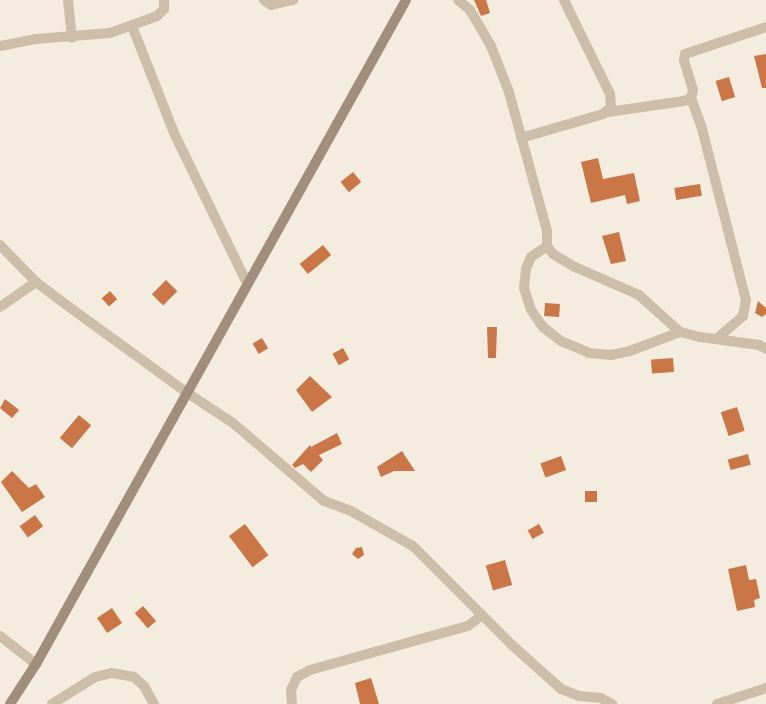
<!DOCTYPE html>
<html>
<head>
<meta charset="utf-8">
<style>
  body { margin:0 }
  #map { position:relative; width:766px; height:704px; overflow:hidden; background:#f4eddf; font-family:Signika,sans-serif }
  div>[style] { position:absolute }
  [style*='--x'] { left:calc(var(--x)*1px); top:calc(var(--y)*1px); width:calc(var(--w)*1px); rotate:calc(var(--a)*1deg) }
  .building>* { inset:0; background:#ca7647; transform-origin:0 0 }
  .street>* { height:10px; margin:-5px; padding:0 5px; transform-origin:5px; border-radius:5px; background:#cdbeaa }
  .secondary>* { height:10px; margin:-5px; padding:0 5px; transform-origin:5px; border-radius:5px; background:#a18d7b }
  span { translate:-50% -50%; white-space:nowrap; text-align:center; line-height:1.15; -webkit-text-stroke:3px #fbf6ec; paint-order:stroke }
</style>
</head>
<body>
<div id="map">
  <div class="building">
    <div style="clip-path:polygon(474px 0,486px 0,490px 13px,481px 16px)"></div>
    <div style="clip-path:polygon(766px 54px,766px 88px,762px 88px,754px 56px)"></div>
    <div style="left:729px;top:77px;width:21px;height:14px;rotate:73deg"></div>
    <div style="clip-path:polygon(598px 158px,603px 179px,634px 173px,640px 201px,627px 204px,625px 195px,591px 203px,581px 162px)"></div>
    <div style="left:353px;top:172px;width:13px;height:16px;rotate:51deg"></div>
    <div style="left:700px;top:184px;width:12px;height:26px;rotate:81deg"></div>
    <div style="clip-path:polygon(619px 232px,626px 261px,611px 264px,602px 236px)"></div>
    <div style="left:323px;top:245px;width:13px;height:30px;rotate:51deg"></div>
    <div style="left:166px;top:280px;width:16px;height:20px;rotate:45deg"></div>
    <div style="left:110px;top:291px;width:11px;height:11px;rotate:49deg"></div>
    <div style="clip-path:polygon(758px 301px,766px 308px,766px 314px,762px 317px,755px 313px)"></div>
    <div style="left:545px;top:303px;width:15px;height:13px;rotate:4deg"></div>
    <div style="clip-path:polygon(487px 327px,497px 327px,496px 358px,488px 358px)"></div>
    <div style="left:262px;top:338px;width:12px;height:11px;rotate:59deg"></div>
    <div style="left:343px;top:348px;width:13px;height:12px;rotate:61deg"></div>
    <div style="left:673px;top:358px;width:14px;height:22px;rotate:86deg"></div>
    <div style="clip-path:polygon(310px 376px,332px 397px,312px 412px,296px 390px)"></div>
    <div style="clip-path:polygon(5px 399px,19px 410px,12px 418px,0 408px)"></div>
    <div style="left:737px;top:407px;width:25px;height:17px;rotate:72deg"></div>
    <div style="left:79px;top:415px;width:16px;height:30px;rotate:40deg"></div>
    <div style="clip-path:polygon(337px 433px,342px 444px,319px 455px,323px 460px,311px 472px,303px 464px,295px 468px,292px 465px,310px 445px,311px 447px)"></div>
    <div style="clip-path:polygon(402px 451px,415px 471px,394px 471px,381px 477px,377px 467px)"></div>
    <div style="left:748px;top:454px;width:11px;height:21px;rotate:75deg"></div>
    <div style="left:561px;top:456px;width:15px;height:22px;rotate:70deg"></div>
    <div style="clip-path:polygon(12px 471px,29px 488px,36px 484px,45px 497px,22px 512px,1px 482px)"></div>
    <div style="left:597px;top:491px;width:11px;height:12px;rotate:90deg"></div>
    <div style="left:35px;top:515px;width:14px;height:19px;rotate:54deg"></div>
    <div style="left:245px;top:524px;width:39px;height:20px;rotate:53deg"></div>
    <div style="left:539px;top:524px;width:10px;height:13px;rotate:61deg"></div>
    <div style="clip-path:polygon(362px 547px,364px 555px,358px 559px,352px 554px,356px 548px)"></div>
    <div style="left:505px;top:560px;width:26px;height:20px;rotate:74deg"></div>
    <div style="clip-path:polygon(746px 565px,749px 580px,756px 579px,760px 598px,754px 600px,755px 607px,737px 611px,728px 569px)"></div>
    <div style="left:143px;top:606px;width:20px;height:11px;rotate:49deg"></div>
    <div style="left:112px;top:608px;width:18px;height:18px;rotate:56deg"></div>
    <div style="clip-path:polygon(371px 678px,379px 704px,360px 704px,355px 683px)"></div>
  </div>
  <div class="street">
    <div style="--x:68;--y:0;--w:38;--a:84"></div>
    <div style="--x:264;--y:0;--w:9;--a:36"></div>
    <div style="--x:271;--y:5;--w:23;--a:-13"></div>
    <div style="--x:458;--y:0;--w:16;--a:40"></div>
    <div style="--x:470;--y:10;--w:42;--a:59.7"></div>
    <div style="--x:491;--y:46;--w:49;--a:68.6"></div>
    <div style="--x:509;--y:92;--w:144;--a:74.7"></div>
    <div style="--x:547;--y:231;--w:15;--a:90"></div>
    <div style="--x:547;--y:246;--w:10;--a:53"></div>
    <div style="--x:553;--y:254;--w:26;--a:31"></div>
    <div style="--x:575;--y:267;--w:70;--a:23.6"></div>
    <div style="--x:639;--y:295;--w:55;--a:42.1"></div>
    <div style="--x:680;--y:332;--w:21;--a:14"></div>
    <div style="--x:700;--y:337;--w:60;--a:7.7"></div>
    <div style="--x:759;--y:345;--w:8;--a:30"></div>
    <div style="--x:132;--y:26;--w:117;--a:68.5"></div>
    <div style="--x:175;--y:135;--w:165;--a:64.1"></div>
    <div style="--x:0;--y:46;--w:37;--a:-11"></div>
    <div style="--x:36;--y:39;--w:74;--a:-4.6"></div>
    <div style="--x:110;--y:33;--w:50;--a:-19.9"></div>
    <div style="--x:157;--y:16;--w:10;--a:-45"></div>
    <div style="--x:164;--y:9;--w:9;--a:-90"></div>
    <div style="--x:691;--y:98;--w:29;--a:70"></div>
    <div style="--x:701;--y:125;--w:181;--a:75.6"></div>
    <div style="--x:746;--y:300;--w:16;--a:101"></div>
    <div style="--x:743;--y:316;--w:35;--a:139"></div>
    <div style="--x:608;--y:112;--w:77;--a:-8.2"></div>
    <div style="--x:684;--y:101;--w:8;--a:-23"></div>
    <div style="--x:691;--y:98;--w:8;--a:-76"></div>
    <div style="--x:693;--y:90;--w:31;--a:-107"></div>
    <div style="--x:684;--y:60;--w:6;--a:-81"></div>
    <div style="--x:685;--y:54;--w:85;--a:-18.4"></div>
    <div style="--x:521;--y:138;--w:85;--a:-16.3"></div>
    <div style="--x:603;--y:114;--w:11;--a:-41"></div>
    <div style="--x:611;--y:107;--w:13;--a:-94"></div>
    <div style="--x:610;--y:94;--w:105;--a:-116.1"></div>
    <div style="--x:0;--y:245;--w:52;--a:45.8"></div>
    <div style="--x:36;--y:282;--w:26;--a:37"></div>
    <div style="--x:57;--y:298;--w:160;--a:36.1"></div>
    <div style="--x:186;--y:392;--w:56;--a:33.4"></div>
    <div style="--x:233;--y:423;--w:120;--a:40.6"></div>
    <div style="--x:324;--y:501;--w:27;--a:20"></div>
    <div style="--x:349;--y:510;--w:73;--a:29.4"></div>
    <div style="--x:413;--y:546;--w:140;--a:45"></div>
    <div style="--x:512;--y:645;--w:66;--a:41.9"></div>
    <div style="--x:561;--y:689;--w:19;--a:21"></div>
    <div style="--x:579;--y:696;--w:22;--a:5"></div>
    <div style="--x:601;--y:698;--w:13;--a:29"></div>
    <div style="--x:547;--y:246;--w:19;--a:145"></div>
    <div style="--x:531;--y:257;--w:13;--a:113"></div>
    <div style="--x:526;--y:269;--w:19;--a:96"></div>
    <div style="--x:524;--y:288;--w:23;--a:72"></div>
    <div style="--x:531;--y:310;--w:21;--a:55"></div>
    <div style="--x:543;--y:327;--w:23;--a:38"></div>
    <div style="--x:561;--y:341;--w:30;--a:23"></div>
    <div style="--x:589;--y:353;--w:22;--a:5"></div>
    <div style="--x:611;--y:355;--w:19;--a:-12"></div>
    <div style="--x:630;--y:351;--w:53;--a:-20.8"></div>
    <div style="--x:0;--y:307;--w:44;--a:-34.8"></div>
    <div style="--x:0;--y:636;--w:46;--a:37.9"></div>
    <div style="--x:52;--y:704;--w:51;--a:-32.1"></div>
    <div style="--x:95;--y:677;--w:17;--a:-13"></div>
    <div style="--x:112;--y:673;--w:22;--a:10"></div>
    <div style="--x:134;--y:677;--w:13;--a:42"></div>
    <div style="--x:144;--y:686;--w:21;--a:61"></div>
    <div style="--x:292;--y:704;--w:14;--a:-94"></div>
    <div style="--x:291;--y:690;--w:14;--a:-65"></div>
    <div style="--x:297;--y:677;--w:15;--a:-28"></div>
    <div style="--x:310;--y:670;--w:164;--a:-15.6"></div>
    <div style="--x:468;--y:626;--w:18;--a:-38"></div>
    <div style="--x:717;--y:704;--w:52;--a:-18.1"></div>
  </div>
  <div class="secondary">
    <div style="--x:10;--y:704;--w:48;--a:-57"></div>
    <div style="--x:36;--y:664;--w:760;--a:-60.87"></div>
  </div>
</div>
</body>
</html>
